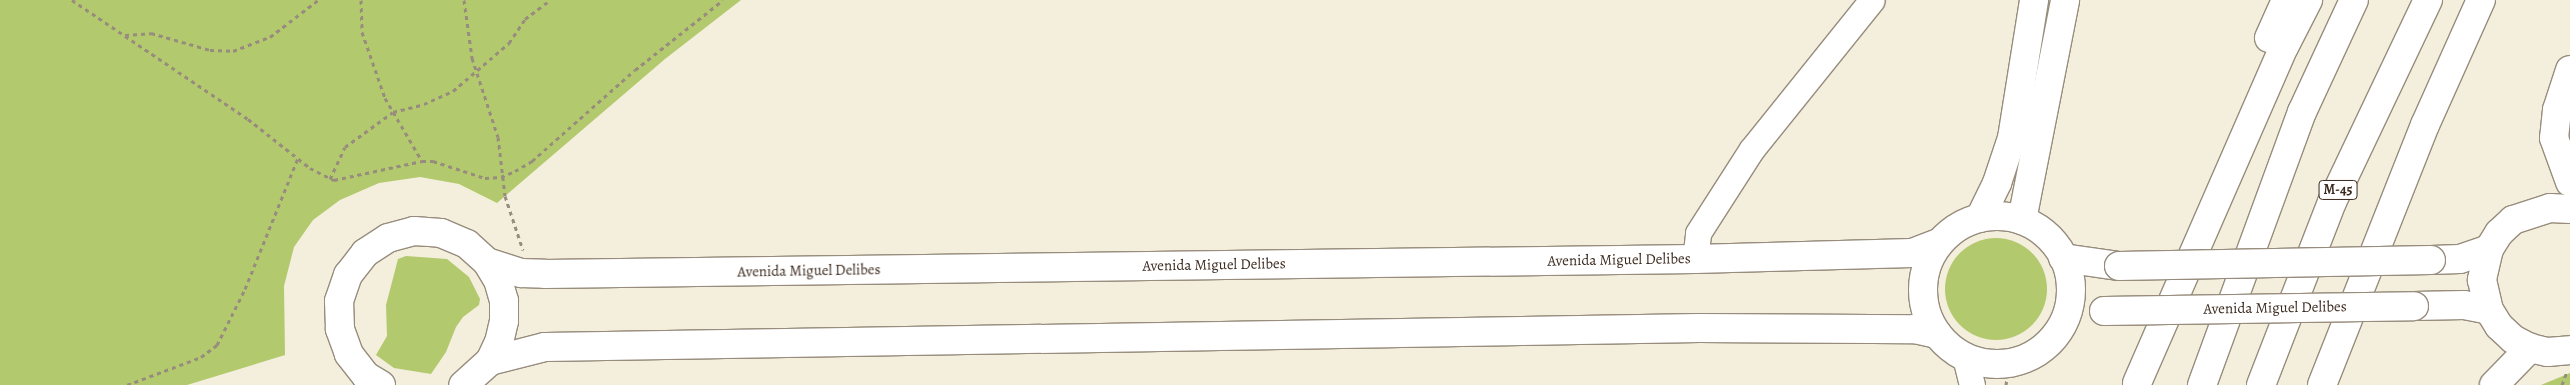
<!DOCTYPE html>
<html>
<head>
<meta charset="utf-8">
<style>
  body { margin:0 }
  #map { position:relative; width:2570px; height:385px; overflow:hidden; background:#f3efdc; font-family:Alegreya,serif }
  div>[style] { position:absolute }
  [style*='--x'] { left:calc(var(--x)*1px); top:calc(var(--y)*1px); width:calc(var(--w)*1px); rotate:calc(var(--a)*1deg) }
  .green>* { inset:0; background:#b3c96d }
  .round { border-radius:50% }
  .path>* { height:3px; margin-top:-1.5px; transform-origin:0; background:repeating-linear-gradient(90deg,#978c7d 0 4px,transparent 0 8px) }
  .roads { filter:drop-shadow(1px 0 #978c7d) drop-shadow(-1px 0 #978c7d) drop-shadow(0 1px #978c7d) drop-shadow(0 -1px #978c7d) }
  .minor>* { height:25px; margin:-12.5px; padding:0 12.5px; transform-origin:12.5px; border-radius:12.5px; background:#fff }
  .major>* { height:28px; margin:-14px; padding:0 14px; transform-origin:14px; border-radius:14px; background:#fff }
  .major>.ring { margin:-14px; padding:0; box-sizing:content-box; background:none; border:28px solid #fff; border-radius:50% }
  .highway>* { height:28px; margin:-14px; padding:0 14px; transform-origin:14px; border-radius:14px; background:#fff }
  .bridges { filter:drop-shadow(1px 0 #978c7d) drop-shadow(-1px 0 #978c7d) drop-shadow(0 1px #978c7d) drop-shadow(0 -1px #978c7d) }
  .major-bridge>* { height:28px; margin:-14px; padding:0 14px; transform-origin:14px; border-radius:14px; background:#fff }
  span { translate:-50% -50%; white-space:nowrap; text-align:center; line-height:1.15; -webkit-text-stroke:4px #fff; paint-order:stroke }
  .shield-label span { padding:1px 4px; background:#fff; border:1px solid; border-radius:4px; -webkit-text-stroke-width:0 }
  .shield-label { font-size:14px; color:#3b2a1e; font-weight:700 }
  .street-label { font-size:15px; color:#3b2a1e }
</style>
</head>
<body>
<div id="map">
  <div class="green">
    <div style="clip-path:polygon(0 0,741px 0,665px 59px,497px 203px,459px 184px,420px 177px,379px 183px,340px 200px,313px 220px,294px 247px,284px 286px,285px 355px,187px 385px,0 385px)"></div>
    <div class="round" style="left:1945px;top:238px;width:102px;height:102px"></div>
    <div style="clip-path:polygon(406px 256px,447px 259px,469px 277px,480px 299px,479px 305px,463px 317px,456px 327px,446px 352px,431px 374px,394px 368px,376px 355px,387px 336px,386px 305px,398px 259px)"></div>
    <div style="clip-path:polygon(2570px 373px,2570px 385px,2541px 385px)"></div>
  </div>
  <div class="path">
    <div style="--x:72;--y:0;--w:212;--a:34.1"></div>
    <div style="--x:248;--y:119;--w:79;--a:38.3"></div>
    <div style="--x:310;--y:168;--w:27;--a:27"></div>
    <div style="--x:334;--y:180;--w:90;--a:-12.2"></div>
    <div style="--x:422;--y:161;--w:11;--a:0"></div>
    <div style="--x:433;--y:161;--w:55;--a:18.1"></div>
    <div style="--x:485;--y:178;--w:16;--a:-4"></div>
    <div style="--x:501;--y:177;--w:15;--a:-23"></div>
    <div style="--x:515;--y:171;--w:20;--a:-30"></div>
    <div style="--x:532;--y:161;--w:137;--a:-41.5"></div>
    <div style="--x:635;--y:70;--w:112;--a:-38.5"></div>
    <div style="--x:361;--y:0;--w:32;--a:88"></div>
    <div style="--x:362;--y:32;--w:70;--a:70.8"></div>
    <div style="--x:385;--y:98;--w:73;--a:59.6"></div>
    <div style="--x:464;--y:0;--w:59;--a:82.1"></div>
    <div style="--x:472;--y:58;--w:83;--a:71.8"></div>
    <div style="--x:498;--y:137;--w:59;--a:83.2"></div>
    <div style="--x:505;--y:196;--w:57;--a:71.6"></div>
    <div style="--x:125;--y:35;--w:26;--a:-4"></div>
    <div style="--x:151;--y:33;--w:61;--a:16.1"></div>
    <div style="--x:210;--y:50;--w:23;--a:2"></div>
    <div style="--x:233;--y:51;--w:40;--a:-21"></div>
    <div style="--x:270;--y:37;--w:61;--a:-37.6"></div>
    <div style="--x:330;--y:179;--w:35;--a:-65"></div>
    <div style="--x:345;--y:147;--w:59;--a:-36.1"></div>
    <div style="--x:393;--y:112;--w:32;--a:-14"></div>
    <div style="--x:424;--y:104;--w:32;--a:-24"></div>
    <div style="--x:453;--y:91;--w:74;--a:-40.6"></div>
    <div style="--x:509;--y:43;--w:29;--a:-56"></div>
    <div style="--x:525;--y:19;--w:31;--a:-37"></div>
    <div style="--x:127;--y:385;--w:79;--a:-20.7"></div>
    <div style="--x:201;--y:357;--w:20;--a:-37"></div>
    <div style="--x:217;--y:345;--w:63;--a:-63.4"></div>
    <div style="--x:245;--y:289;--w:141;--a:-68"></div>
    <div style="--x:2006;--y:385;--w:22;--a:-82"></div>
    <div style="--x:2562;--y:385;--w:15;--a:-70"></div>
  </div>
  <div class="roads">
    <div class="minor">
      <div style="--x:1695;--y:259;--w:26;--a:-83"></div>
      <div style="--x:1698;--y:233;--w:100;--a:-57.3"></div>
      <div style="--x:1752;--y:149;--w:191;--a:-51.2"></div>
      <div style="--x:1965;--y:357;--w:29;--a:76"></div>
    </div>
    <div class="major">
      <div style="--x:2570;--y:209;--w:20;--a:-177"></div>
      <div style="--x:2550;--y:208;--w:39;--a:162"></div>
      <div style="--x:2513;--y:220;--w:19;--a:137"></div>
      <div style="--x:2499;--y:233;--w:19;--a:122"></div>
      <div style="--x:2489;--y:249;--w:32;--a:103"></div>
      <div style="--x:2482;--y:280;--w:31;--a:77"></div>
      <div style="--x:2489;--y:310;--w:19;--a:58"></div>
      <div style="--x:2499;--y:326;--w:19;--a:43"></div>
      <div style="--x:2513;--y:339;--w:19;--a:28"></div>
      <div style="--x:2530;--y:348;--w:18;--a:13"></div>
      <div style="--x:2548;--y:352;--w:22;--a:-5"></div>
      <div class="ring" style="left:1923px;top:216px;width:120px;height:120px"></div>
      <div style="--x:2063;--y:258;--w:57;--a:8.1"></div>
      <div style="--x:2431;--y:260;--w:29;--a:-2"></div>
      <div style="--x:2460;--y:259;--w:31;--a:-19"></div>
      <div style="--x:487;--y:262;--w:36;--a:18"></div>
      <div style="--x:521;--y:273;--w:24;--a:2"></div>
      <div style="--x:545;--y:274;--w:1150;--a:-0.75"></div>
      <div style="--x:1695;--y:259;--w:217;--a:-1.6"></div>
      <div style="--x:1912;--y:253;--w:30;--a:-21"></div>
      <div style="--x:2414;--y:306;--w:50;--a:-1.1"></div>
      <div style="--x:2464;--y:305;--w:25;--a:11"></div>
      <div style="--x:490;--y:361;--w:57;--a:-14.3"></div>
      <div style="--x:545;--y:347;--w:1154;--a:-0.94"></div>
      <div style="--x:1699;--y:328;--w:216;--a:0.3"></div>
      <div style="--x:1915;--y:329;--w:23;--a:13"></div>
      <div style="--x:381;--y:385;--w:17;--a:-149"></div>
      <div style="--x:366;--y:376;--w:28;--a:-128"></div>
      <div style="--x:349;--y:354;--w:27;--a:-110"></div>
      <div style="--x:340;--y:329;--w:28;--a:-92"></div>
      <div style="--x:339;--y:301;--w:28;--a:-71"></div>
      <div style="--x:348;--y:275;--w:28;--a:-52"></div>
      <div style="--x:365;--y:253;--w:27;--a:-33"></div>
      <div style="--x:388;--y:238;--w:27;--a:-15"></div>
      <div style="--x:414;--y:231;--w:27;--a:4"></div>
      <div style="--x:441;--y:233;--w:28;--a:23"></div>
      <div style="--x:467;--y:244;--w:27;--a:42"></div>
      <div style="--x:487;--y:262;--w:21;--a:59"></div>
      <div style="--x:498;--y:280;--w:22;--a:74"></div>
      <div style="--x:504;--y:301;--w:20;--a:90"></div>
      <div style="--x:504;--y:321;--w:22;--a:103"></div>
      <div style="--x:499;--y:342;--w:21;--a:115"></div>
      <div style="--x:490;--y:361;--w:36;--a:138"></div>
    </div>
    <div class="highway">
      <div style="--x:2269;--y:38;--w:42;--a:-65.9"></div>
      <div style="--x:2570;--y:70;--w:42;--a:108"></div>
      <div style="--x:2557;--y:110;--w:28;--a:96"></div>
      <div style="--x:2554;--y:138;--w:47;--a:70"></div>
      <div style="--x:1980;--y:218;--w:39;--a:-64"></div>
      <div style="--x:1997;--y:183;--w:47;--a:-71.6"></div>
      <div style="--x:2012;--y:138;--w:140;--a:-80.9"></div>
      <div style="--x:2022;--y:220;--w:224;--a:-78.9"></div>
      <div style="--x:2137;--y:383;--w:367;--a:-66.4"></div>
      <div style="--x:2284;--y:47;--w:53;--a:-62.9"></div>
      <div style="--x:2202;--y:385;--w:291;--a:-69.9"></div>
      <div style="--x:2302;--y:112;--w:123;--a:-65.1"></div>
      <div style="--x:2261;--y:385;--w:196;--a:-68.8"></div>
      <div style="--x:2332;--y:202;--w:224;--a:-64.6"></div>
      <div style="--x:2322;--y:385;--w:280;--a:-68.4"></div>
      <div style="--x:2425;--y:125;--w:137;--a:-65.9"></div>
      <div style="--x:2494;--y:385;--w:52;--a:-45.8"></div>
    </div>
  </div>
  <div class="bridges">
    <div class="major-bridge">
      <div style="--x:2119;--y:266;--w:312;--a:-1.1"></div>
      <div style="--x:2104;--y:311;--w:310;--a:-0.9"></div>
    </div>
  </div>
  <div class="shield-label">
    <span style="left:2338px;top:190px">M-45</span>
  </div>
  <div class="street-label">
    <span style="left:1619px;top:260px;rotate:-1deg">Avenida Miguel Delibes</span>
    <span style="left:1214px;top:265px;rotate:-1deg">Avenida Miguel Delibes</span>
    <span style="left:809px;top:271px;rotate:-1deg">Avenida Miguel Delibes</span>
    <span style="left:2275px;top:308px;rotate:-1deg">Avenida Miguel Delibes</span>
  </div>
</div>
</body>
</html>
